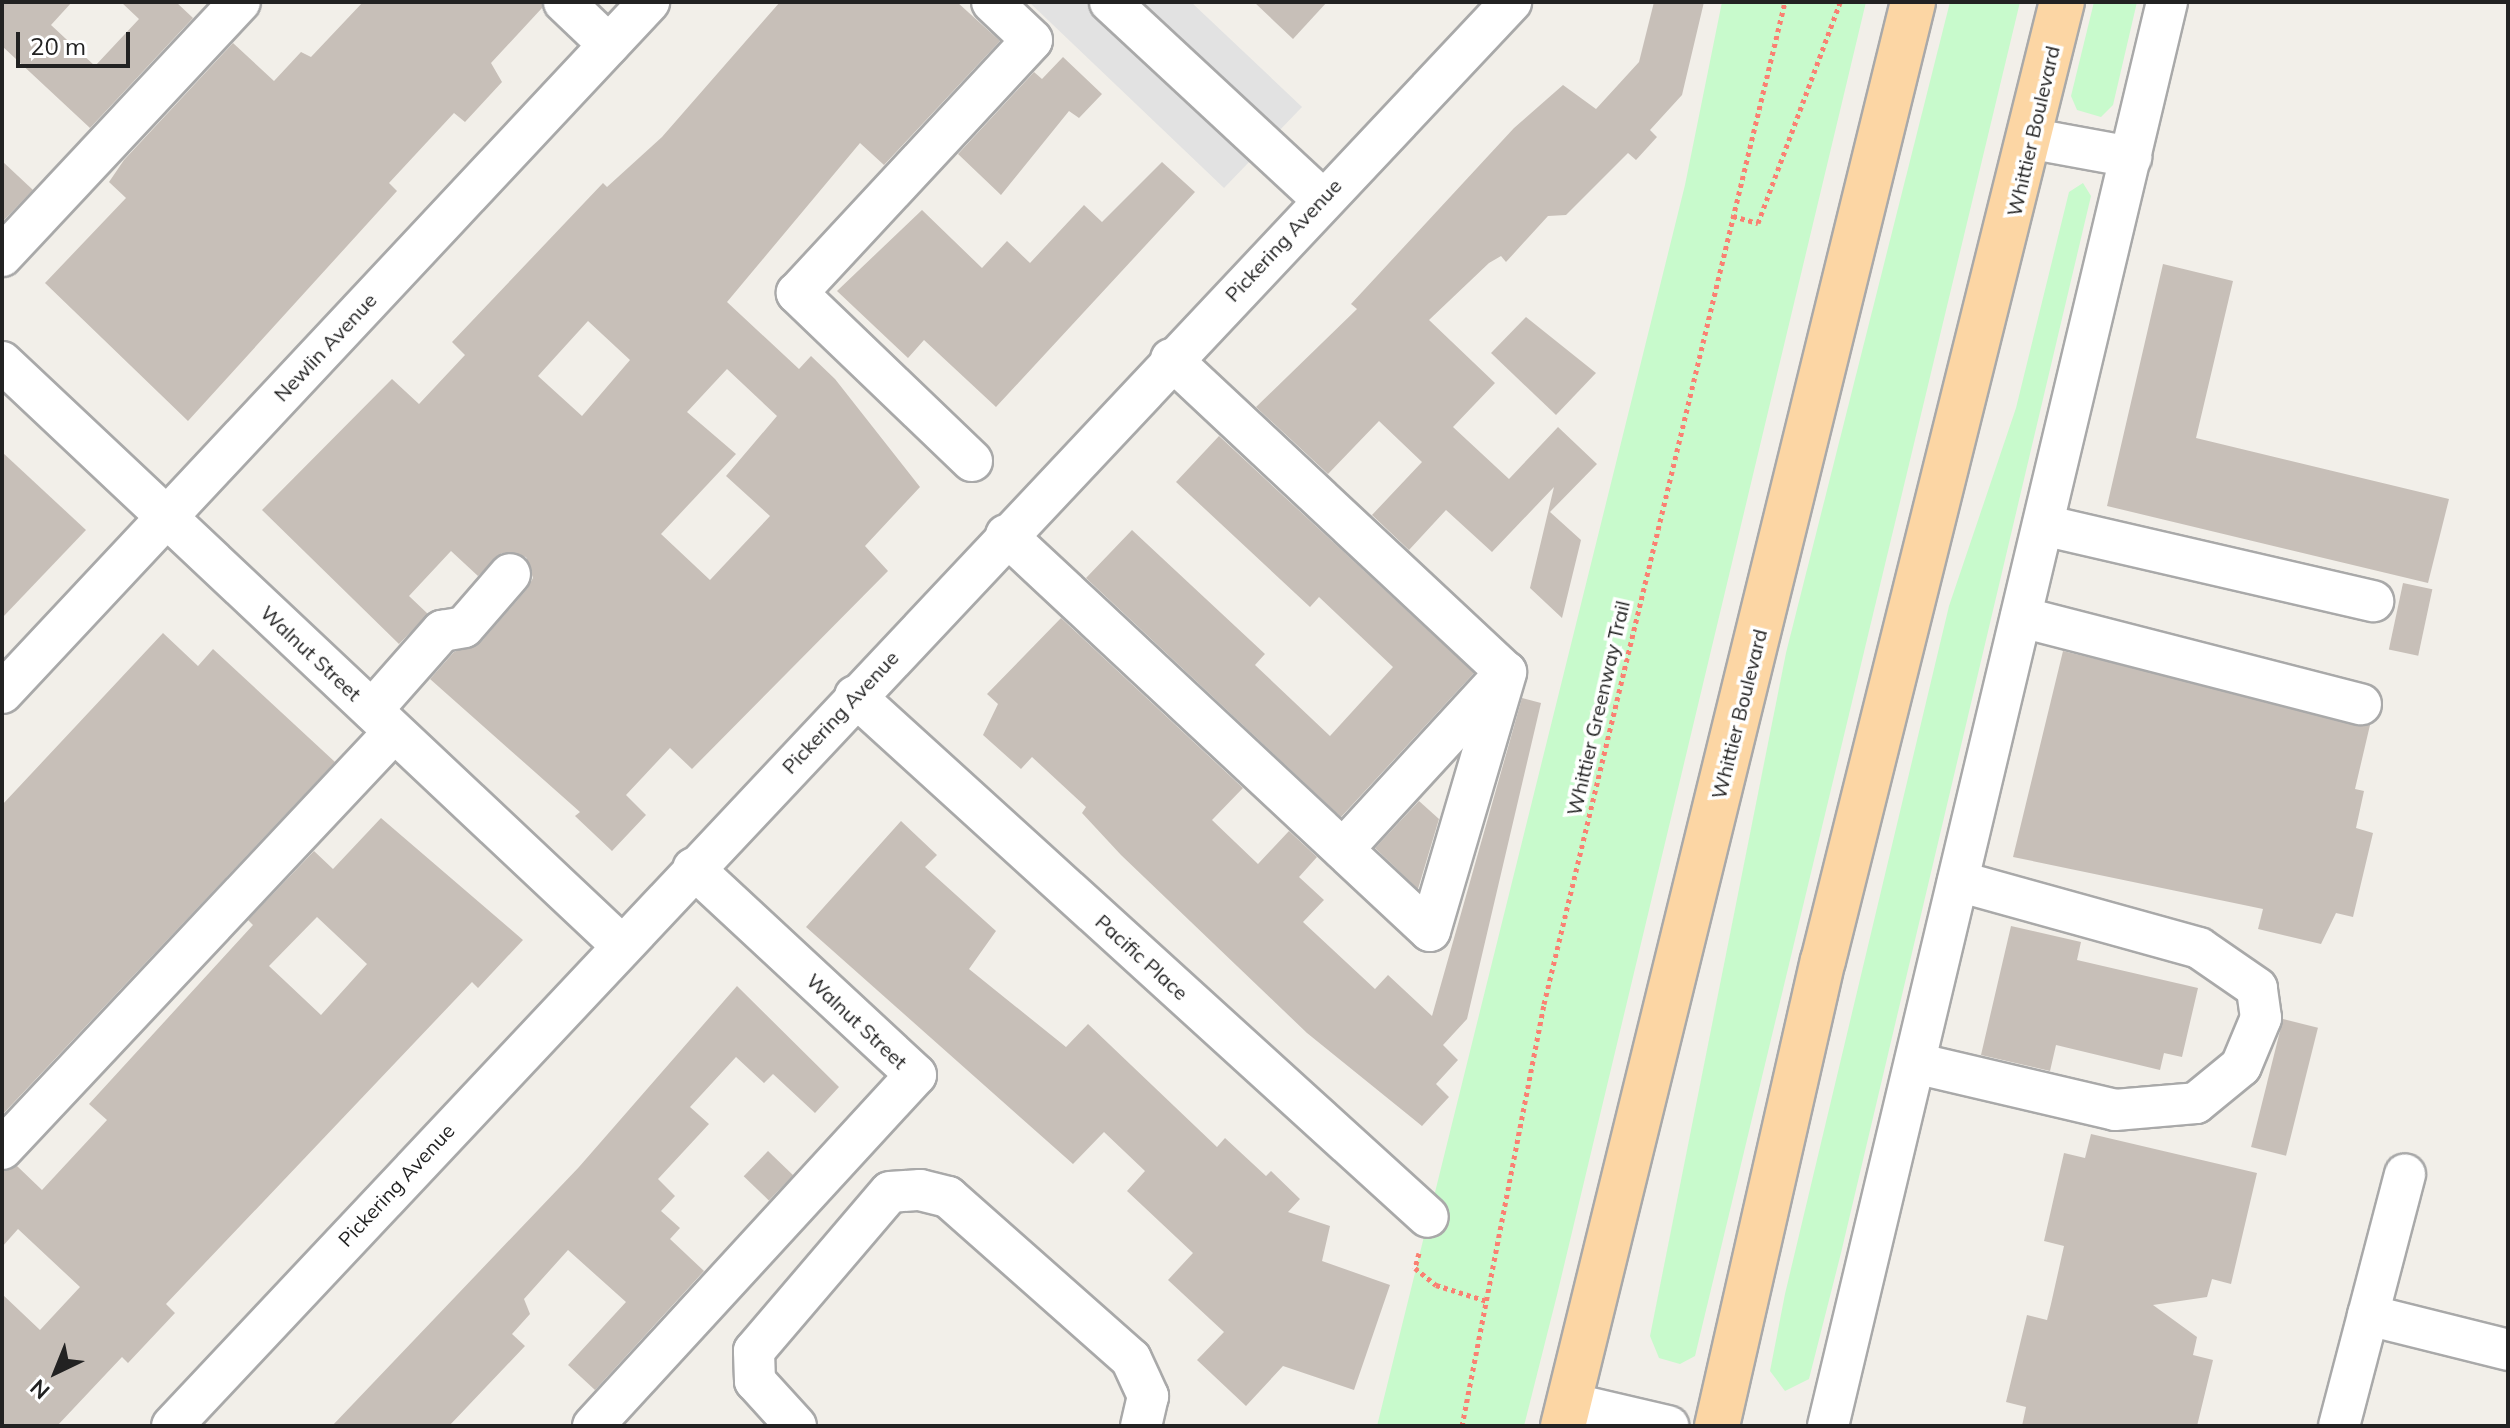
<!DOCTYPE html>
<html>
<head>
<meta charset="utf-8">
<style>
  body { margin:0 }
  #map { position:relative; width:2510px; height:1428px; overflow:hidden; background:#f2efe9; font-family:Mulish,sans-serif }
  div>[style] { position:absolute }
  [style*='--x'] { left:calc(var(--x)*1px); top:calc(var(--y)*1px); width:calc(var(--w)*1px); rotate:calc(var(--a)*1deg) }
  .park>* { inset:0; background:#c8facc }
  .parking>* { inset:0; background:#e2e2e2 }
  .building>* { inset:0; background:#c7bfb8; transform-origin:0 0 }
  .path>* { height:5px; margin-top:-2.5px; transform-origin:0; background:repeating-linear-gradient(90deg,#fa8072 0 4px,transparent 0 8px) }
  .roads { filter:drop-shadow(2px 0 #a9a9a9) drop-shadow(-2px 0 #a9a9a9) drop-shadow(0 2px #a9a9a9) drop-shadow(0 -2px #a9a9a9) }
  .minor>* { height:40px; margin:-20px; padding:0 20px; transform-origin:20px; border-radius:20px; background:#fff }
  .major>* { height:44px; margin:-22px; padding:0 22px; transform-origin:22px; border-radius:22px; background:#fcd6a4 }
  span { translate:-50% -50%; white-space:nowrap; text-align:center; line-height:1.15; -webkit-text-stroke:7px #fff; paint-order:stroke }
  .street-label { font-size:20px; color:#222 }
  .frame { position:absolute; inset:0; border:4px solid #222; pointer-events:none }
  .north { position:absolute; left:16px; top:1332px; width:80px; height:80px; -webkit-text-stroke:6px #fff; paint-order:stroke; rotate:223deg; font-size:22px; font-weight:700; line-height:32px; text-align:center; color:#222 }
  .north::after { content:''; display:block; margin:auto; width:28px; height:36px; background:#222; clip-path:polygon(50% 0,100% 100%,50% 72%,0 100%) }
  .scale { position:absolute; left:16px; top:32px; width:114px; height:36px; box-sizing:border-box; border:4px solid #222; border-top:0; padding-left:10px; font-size:24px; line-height:28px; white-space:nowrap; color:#222; -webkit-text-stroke:6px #fff; paint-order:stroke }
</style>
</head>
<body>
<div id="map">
  <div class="park">
    <div style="clip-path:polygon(1722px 2px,1866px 2px,1557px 1295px,1524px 1426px,1377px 1426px,1685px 185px)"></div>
    <div style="clip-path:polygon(1950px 2px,2020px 2px,1695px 1356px,1680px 1364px,1659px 1358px,1650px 1336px,1786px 653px)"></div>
    <div style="clip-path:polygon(2094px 2px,2137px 2px,2113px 105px,2101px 117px,2077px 110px,2071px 96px)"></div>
    <div style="clip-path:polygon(2083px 183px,2091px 196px,1841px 1253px,1809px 1379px,1785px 1391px,1770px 1371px,1785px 1294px,1949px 606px,2016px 408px,2069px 192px)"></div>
  </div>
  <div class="parking">
    <div style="clip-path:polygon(1029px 2px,1191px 2px,1302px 107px,1224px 188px)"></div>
  </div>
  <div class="building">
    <div style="clip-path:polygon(2px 2px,72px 2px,51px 25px,95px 66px,139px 19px,121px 2px,176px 2px,193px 18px,90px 128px,2px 46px)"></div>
    <div style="clip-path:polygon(363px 2px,542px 2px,542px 8px,491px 63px,502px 82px,465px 122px,454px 113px,389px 183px,397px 191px,188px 421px,45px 283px,126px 198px,109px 182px,124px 160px,233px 43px,274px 81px,301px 52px,311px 57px)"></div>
    <div style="clip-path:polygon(evenodd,780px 2px,957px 2px,1000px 41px,884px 165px,860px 143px,727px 302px,799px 369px,811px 356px,835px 379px,920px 487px,865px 546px,888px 571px,692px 769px,670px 748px,626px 795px,646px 815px,612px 851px,575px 816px,580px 812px,430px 679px,454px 652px,481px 642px,527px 589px,533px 578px,526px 557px,502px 553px,478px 576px,451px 551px,409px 596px,428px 614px,399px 644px,262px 510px,392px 379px,419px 404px,465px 355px,452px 342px,603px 183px,607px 187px,662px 137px,780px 2px,588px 321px,630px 360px,582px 416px,538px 376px,588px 321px,780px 2px,727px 369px,777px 416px,726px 476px,770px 516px,710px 580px,661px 534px,736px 454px,687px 412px,727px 369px)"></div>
    <div style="clip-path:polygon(1254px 2px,1327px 2px,1293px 39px)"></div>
    <div style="clip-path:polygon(1654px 2px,1704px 2px,1682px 95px,1650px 130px,1657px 137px,1636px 160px,1628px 153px,1566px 215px,1548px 216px,1506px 262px,1501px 256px,1489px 263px,1429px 320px,1495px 383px,1453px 427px,1509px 479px,1558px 427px,1597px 464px,1550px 512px,1581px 540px,1562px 618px,1530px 588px,1554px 487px,1492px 552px,1446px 510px,1409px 550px,1372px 515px,1422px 462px,1379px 421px,1328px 474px,1256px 407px,1357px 309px,1351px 304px,1514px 128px,1563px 85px,1596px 109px,1639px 62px)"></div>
    <div style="clip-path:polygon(1063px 57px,1102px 94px,1079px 118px,1069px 111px,1001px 195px,958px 154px,1034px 72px,1042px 79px)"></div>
    <div style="clip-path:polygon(2px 161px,33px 190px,2px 222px)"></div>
    <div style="clip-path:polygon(1162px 162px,1195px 192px,996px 407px,924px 340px,908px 358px,837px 291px,922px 210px,982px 268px,1007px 241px,1030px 263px,1084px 205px,1102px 222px)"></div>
    <div style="clip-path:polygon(2163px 264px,2233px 281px,2196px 438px,2449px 499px,2428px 583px,2107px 506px)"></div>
    <div style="clip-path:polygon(1526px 317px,1596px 373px,1556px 415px,1491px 353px)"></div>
    <div style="clip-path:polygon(1219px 436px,1474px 673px,1341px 817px,1086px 578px,1132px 530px,1265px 654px,1255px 665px,1330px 736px,1393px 667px,1319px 597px,1310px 607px,1176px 482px)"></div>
    <div style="clip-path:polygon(2px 452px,86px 530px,2px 618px)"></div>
    <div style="left:2403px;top:583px;width:30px;height:68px;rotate:12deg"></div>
    <div style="clip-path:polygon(1061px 618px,1243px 788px,1212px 820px,1258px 864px,1289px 831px,1317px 857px,1299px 877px,1324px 900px,1303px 922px,1375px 989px,1388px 975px,1432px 1016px,1522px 698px,1541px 703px,1467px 1019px,1443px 1045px,1458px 1060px,1436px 1084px,1449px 1097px,1422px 1126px,1307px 1033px,1121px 855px,1082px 813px,1086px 807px,1032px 757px,1021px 769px,983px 735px,998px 704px,987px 694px)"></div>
    <div style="clip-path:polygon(163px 633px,198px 666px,213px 649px,335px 762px,2px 1115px,2px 805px)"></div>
    <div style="clip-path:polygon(2063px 651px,2370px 725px,2355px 789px,2364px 791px,2356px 828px,2373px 833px,2353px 917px,2336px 913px,2321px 944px,2258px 929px,2263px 909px,2013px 857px)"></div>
    <div style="clip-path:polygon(1419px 801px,1439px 819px,1418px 889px,1375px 848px)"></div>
    <div style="clip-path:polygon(evenodd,381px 818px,523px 940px,478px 988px,472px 982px,166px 1304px,175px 1313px,128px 1363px,122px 1357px,57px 1426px,2px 1426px,2px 1294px,40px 1330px,80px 1287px,18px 1229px,2px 1247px,2px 1171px,17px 1166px,42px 1190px,107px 1120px,89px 1104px,253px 925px,248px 920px,314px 851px,333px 869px,381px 818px,317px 917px,367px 964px,321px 1015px,269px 966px,317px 917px)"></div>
    <div style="clip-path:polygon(901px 821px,937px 855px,925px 867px,996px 931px,969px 969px,1066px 1047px,1088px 1024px,1217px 1147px,1225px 1138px,1266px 1176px,1271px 1171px,1300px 1199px,1288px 1212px,1330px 1226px,1322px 1261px,1390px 1285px,1354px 1390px,1283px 1366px,1246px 1406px,1197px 1360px,1224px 1332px,1168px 1280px,1193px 1253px,1127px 1191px,1145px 1171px,1104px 1132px,1073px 1164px,806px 927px)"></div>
    <div style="clip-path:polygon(2011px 926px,2081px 942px,2077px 960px,2198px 988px,2182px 1057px,2164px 1053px,2160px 1070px,2056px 1045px,2050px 1071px,1981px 1055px)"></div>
    <div style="clip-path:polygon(737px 986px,839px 1087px,815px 1113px,773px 1074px,764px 1083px,736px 1057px,690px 1107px,709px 1124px,658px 1179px,675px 1196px,661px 1211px,680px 1228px,670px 1239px,704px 1271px,595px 1390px,568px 1365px,626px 1302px,568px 1250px,524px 1299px,530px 1314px,512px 1334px,525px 1346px,449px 1426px,332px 1426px,579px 1167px)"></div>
    <div style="left:2283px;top:1019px;width:36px;height:132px;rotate:14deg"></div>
    <div style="clip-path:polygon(2091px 1134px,2257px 1173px,2231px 1284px,2212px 1279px,2207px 1297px,2153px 1305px,2197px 1337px,2193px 1355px,2213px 1360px,2197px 1426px,2022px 1426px,2026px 1407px,2006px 1402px,2027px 1315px,2047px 1320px,2051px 1304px,2064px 1246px,2044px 1241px,2064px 1153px,2085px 1158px)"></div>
    <div style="left:768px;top:1151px;width:35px;height:35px;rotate:44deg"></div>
  </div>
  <div class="path">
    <div style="--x:1733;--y:216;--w:26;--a:16"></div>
    <div style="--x:1758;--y:223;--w:236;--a:-69.6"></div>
    <div style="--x:1419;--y:1253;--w:16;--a:105"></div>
    <div style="--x:1415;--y:1268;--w:27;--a:39"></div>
    <div style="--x:1436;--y:1285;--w:53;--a:17.4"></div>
    <div style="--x:1462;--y:1426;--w:430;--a:-79"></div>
    <div style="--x:1544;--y:1004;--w:1031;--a:-76.48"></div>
  </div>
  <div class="roads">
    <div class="minor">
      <div style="--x:564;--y:2;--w:62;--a:43.7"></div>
      <div style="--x:1110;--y:2;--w:288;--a:42.9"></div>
      <div style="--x:2033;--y:139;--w:100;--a:10.4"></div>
      <div style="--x:2;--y:256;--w:348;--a:-46.9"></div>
      <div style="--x:1171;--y:359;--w:458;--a:43.1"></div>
      <div style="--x:2;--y:362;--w:849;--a:43.28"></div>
      <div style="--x:972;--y:461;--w:243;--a:-136.2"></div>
      <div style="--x:797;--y:293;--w:345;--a:-47.1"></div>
      <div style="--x:1032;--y:40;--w:55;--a:-136.5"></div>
      <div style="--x:2043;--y:525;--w:339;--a:13"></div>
      <div style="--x:1006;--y:535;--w:580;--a:43.04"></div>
      <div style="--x:1430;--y:931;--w:270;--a:-73.6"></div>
      <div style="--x:1506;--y:672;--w:241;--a:132.6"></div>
      <div style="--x:2021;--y:617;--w:351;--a:14.4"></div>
      <div style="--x:2;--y:693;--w:947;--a:-46.88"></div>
      <div style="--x:855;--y:696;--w:774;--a:42.28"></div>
      <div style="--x:372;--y:710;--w:106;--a:-48.5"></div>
      <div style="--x:442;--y:631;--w:22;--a:-10"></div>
      <div style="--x:464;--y:627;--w:70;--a:-49"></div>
      <div style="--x:1915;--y:1063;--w:205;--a:13.2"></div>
      <div style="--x:2115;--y:1110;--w:81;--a:-4.9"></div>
      <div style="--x:2196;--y:1103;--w:58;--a:-39.4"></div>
      <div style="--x:2241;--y:1066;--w:52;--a:-67.4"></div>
      <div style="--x:2261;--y:1018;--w:30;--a:-98"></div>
      <div style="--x:2257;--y:988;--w:70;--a:-145.4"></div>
      <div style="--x:2199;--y:948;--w:250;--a:-164.5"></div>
      <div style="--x:2;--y:1149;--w:572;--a:-46.77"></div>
      <div style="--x:2368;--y:1315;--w:144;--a:14"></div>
      <div style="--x:1569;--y:1403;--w:102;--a:13.1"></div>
      <div style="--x:172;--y:1426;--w:1955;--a:-46.76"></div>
      <div style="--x:593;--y:1426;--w:477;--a:-47.4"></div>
      <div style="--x:916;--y:1075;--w:304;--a:-137.1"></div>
      <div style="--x:796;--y:1426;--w:61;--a:-132.3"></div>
      <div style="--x:755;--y:1381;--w:30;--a:-92"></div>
      <div style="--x:754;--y:1351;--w:209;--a:-49.5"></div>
      <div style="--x:890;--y:1192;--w:30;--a:-4"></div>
      <div style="--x:920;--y:1190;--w:29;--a:14"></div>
      <div style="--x:948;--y:1197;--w:244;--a:41.5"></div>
      <div style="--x:1131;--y:1359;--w:41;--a:65.3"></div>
      <div style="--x:1148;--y:1396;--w:31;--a:103"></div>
      <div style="--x:1828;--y:1426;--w:1464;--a:-76.61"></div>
      <div style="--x:2339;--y:1426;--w:260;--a:-75.3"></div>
    </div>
    <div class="major">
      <div style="--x:1563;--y:1426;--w:1466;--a:-76.19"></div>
      <div style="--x:1717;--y:1426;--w:477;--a:-77.2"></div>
      <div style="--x:1823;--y:961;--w:988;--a:-76.01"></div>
    </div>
  </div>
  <div class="street-label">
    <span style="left:2033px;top:131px;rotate:-77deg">Whittier Boulevard</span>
    <span style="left:1283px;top:240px;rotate:-47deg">Pickering Avenue</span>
    <span style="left:325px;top:347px;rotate:-47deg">Newlin Avenue</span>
    <span style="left:311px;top:653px;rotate:43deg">Walnut Street</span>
    <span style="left:1598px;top:708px;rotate:-77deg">Whittier Greenway Trail</span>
    <span style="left:840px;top:712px;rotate:-47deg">Pickering Avenue</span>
    <span style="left:1739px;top:714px;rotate:-76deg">Whittier Boulevard</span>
    <span style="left:1142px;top:957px;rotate:42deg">Pacific Place</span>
    <span style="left:857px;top:1021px;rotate:43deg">Walnut Street</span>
    <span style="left:396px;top:1185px;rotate:-47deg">Pickering Avenue</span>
  </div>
  <div class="frame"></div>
  <div class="north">N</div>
  <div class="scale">20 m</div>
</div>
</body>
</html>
